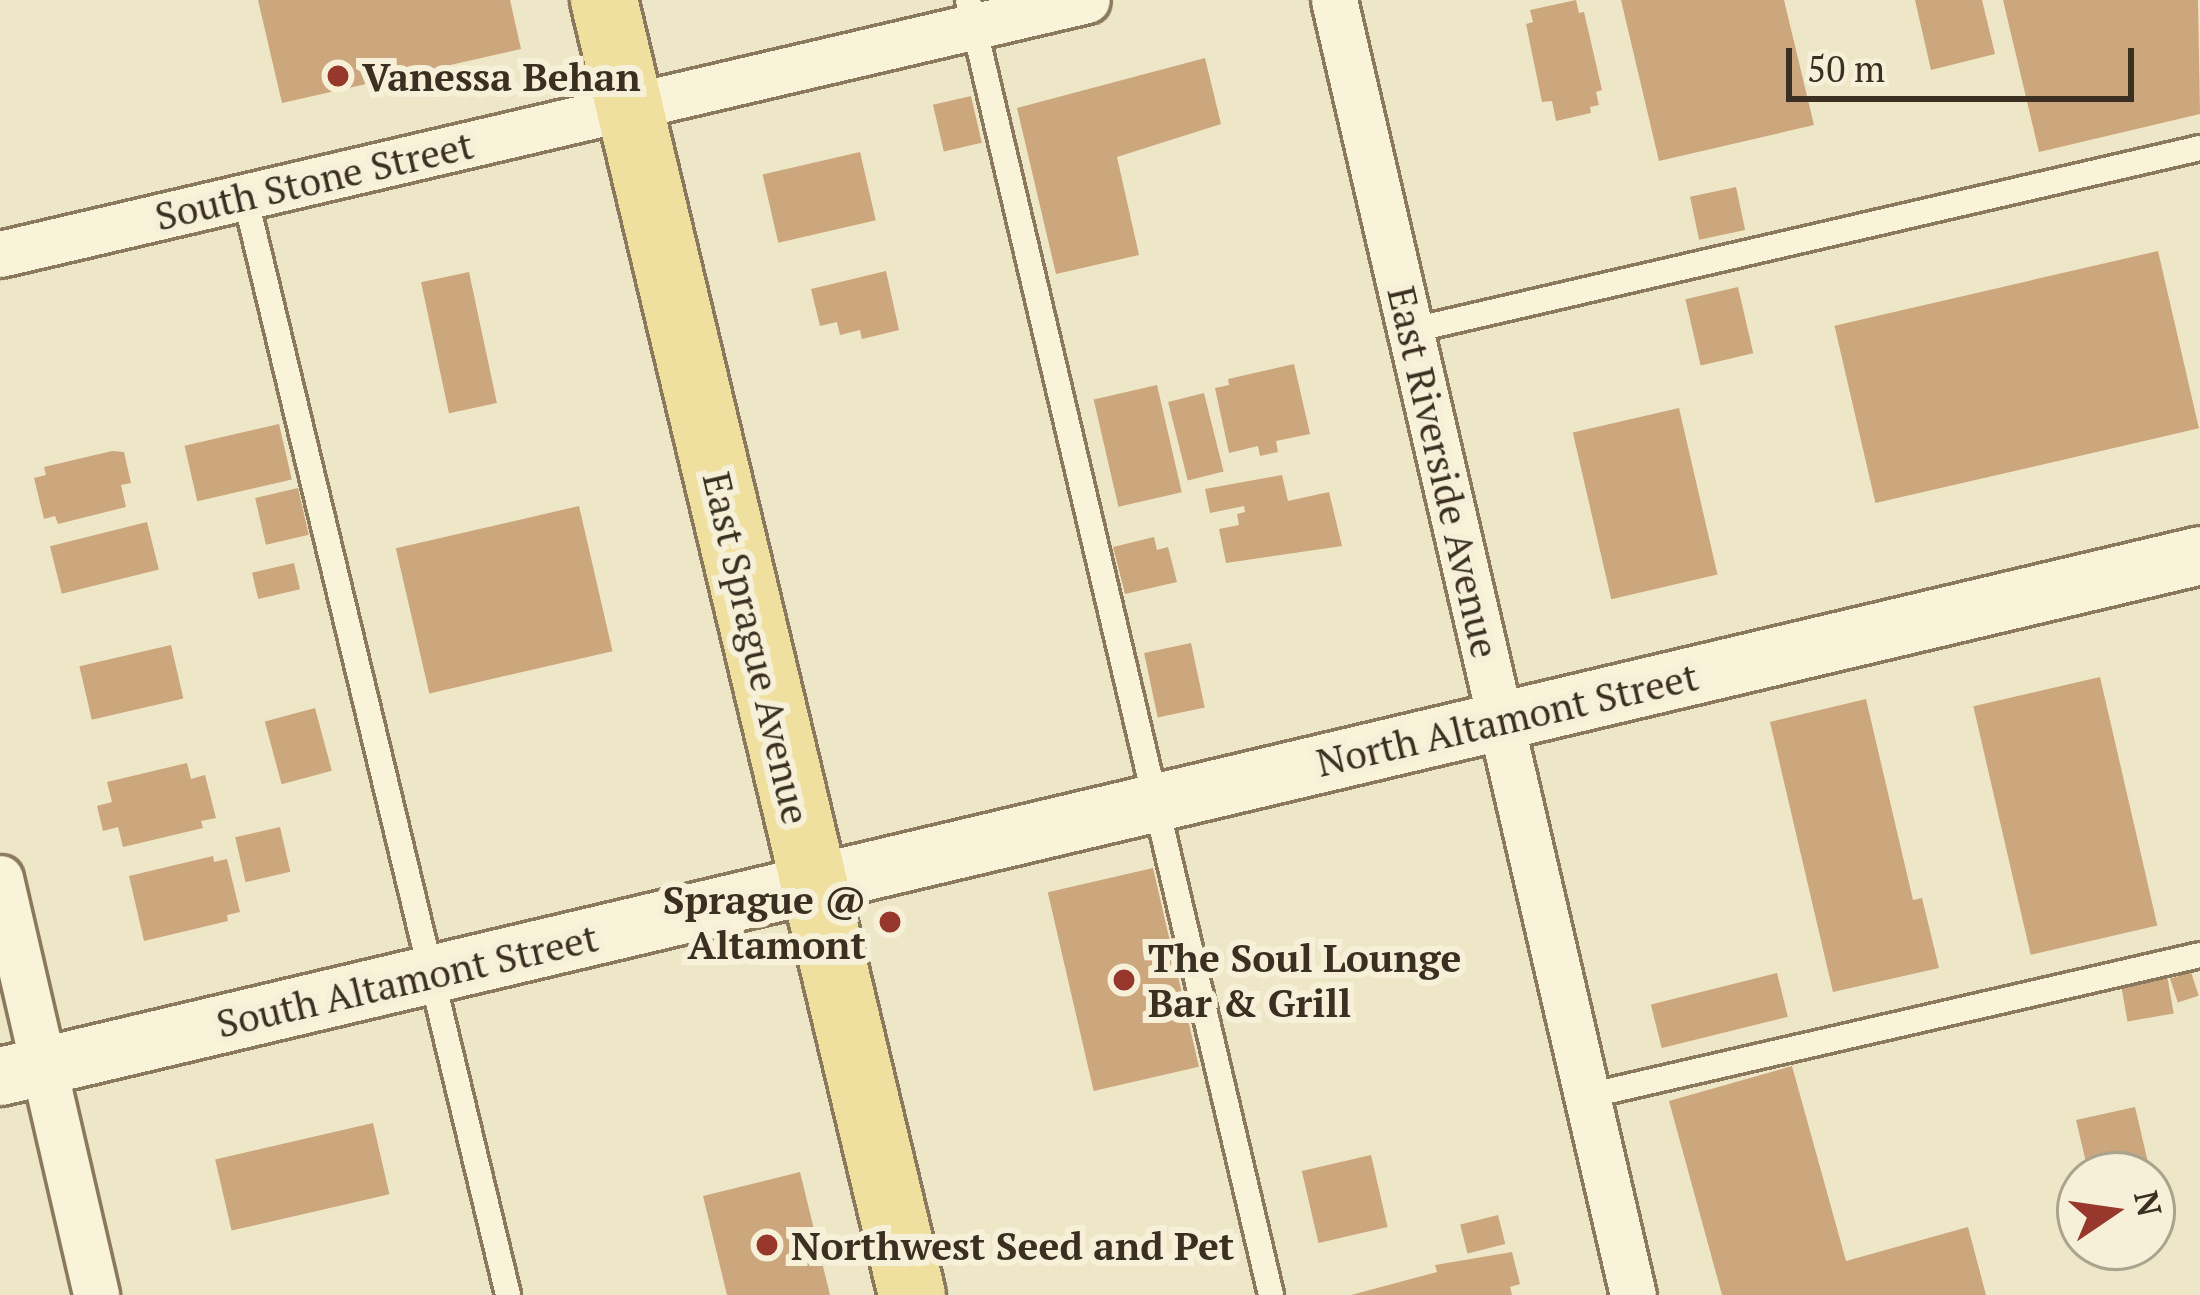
<!DOCTYPE html>
<html>
<head>
<meta charset="utf-8">
<style>
  body { margin:0 }
  #map { position:relative; width:2200px; height:1295px; overflow:hidden; background:#eee7c7; font-family:"PT Serif",serif }
  div>[style] { position:absolute }
  [style*='--x'] { left:calc(var(--x)*1px); top:calc(var(--y)*1px); width:calc(var(--w)*1px); rotate:calc(var(--a)*1deg) }
  .building>* { inset:0; background:#cca67d; transform-origin:0 0 }
  .roads { filter:drop-shadow(3px 0 #8a795c) drop-shadow(-3px 0 #8a795c) drop-shadow(0 3px #8a795c) drop-shadow(0 -3px #8a795c) }
  .service>* { height:24px; margin:-12px; padding:0 12px; transform-origin:12px; border-radius:12px; background:#f9f3da }
  .minor>* { height:45px; margin:-22.5px; padding:0 22.5px; transform-origin:22.5px; border-radius:22.5px; background:#f9f3da }
  .tertiary>* { height:57px; margin:-28.5px; padding:0 28.5px; transform-origin:28.5px; border-radius:28.5px; background:#f9f3da }
  .primary>* { height:66px; margin:-33px; padding:0 33px; transform-origin:33px; border-radius:33px; background:#f0e0a0 }
  .dots>* { width:33px; height:33px; translate:-50% -50%; box-sizing:border-box; border:6px solid #f5f0d7; border-radius:50% }
  span { translate:-50% -50%; white-space:nowrap; text-align:center; line-height:1.15; -webkit-text-stroke:12px #f5f0d7; paint-order:stroke }
  .poi-label { font-size:39px; color:#3a2f20; font-weight:700 }
  .left { translate:0 -50%; text-align:left }
  .right { translate:-100% -50%; text-align:right }
  .street-label { font-size:39px; color:#3a2f20 }
  .north { position:absolute; left:2056px; top:1151px; width:120px; height:120px; box-sizing:border-box; background:#f5f0d7; border:3px solid #aaa38e; border-radius:50%; rotate:77deg; font-size:33px; font-weight:700; line-height:48px; text-align:center; color:#3a2f20 }
  .north::after { content:''; display:block; margin:auto; width:42px; height:54px; background:#98382d; clip-path:polygon(50% 0,100% 100%,50% 72%,0 100%) }
  .scale { position:absolute; left:1786px; top:48px; width:348px; height:54px; box-sizing:border-box; border:6px solid #3a2f20; border-top:0; padding-left:15px; font-size:36px; line-height:42px; white-space:nowrap; color:#3a2f20; -webkit-text-stroke:9px #f5f0d7; paint-order:stroke }
</style>
</head>
<body>
<div id="map">
  <div class="building">
    <div style="clip-path:polygon(258px 0,510px 0,521px 49px,282px 103px)"></div>
    <div style="clip-path:polygon(1576px 0,1579px 13px,1584px 12px,1602px 90px,1596px 92px,1599px 105px,1590px 107px,1591px 113px,1556px 121px,1552px 101px,1542px 102px,1526px 24px,1533px 22px,1530px 10px)"></div>
    <div style="clip-path:polygon(1621px 0,1784px 0,1814px 125px,1659px 161px)"></div>
    <div style="clip-path:polygon(1915px 0,1982px 0,1995px 54px,1931px 70px)"></div>
    <div style="clip-path:polygon(2003px 0,2198px 0,2200px 114px,2039px 152px)"></div>
    <div style="clip-path:polygon(1205px 58px,1221px 124px,1117px 157px,1139px 255px,1056px 274px,1017px 108px)"></div>
    <div style="left:971px;top:96px;width:48px;height:39px;rotate:77deg"></div>
    <div style="left:860px;top:152px;width:70px;height:100px;rotate:77deg"></div>
    <div style="left:1736px;top:187px;width:44px;height:47px;rotate:78deg"></div>
    <div style="left:2158px;top:251px;width:182px;height:332px;rotate:77deg"></div>
    <div style="clip-path:polygon(886px 271px,899px 330px,862px 339px,860px 330px,840px 335px,837px 322px,820px 326px,811px 289px)"></div>
    <div style="left:469px;top:272px;width:134px;height:49px;rotate:78deg"></div>
    <div style="left:1738px;top:287px;width:68px;height:54px;rotate:77deg"></div>
    <div style="clip-path:polygon(1294px 364px,1310px 434px,1276px 441px,1278px 452px,1260px 456px,1258px 446px,1229px 453px,1215px 388px,1229px 385px,1228px 379px)"></div>
    <div style="left:1157px;top:385px;width:110px;height:65px;rotate:77deg"></div>
    <div style="left:1204px;top:393px;width:81px;height:37px;rotate:76deg"></div>
    <div style="left:1679px;top:408px;width:171px;height:109px;rotate:77deg"></div>
    <div style="left:279px;top:424px;width:57px;height:97px;rotate:77deg"></div>
    <div style="clip-path:polygon(112px 451px,124px 452px,131px 483px,121px 485px,126px 507px,58px 524px,55px 516px,44px 519px,34px 478px,46px 475px,44px 467px)"></div>
    <div style="clip-path:polygon(1282px 475px,1288px 501px,1329px 492px,1342px 546px,1226px 563px,1219px 529px,1239px 525px,1237px 514px,1245px 512px,1244px 506px,1210px 513px,1205px 489px)"></div>
    <div style="left:298px;top:488px;width:48px;height:44px;rotate:77deg"></div>
    <div style="left:579px;top:506px;width:149px;height:188px;rotate:77deg"></div>
    <div style="left:147px;top:522px;width:49px;height:100px;rotate:76deg"></div>
    <div style="clip-path:polygon(1154px 537px,1157px 550px,1168px 547px,1177px 582px,1125px 594px,1113px 547px)"></div>
    <div style="left:294px;top:563px;width:27px;height:43px;rotate:77deg"></div>
    <div style="left:1191px;top:643px;width:66px;height:48px;rotate:78deg"></div>
    <div style="left:171px;top:645px;width:55px;height:94px;rotate:77deg"></div>
    <div style="left:2100px;top:677px;width:255px;height:130px;rotate:77deg"></div>
    <div style="clip-path:polygon(1866px 699px,1913px 900px,1922px 898px,1939px 968px,1833px 992px,1770px 722px)"></div>
    <div style="left:315px;top:708px;width:65px;height:52px;rotate:75deg"></div>
    <div style="clip-path:polygon(187px 763px,191px 779px,205px 775px,216px 818px,201px 821px,203px 828px,123px 847px,118px 827px,103px 831px,97px 806px,112px 802px,107px 782px)"></div>
    <div style="left:280px;top:827px;width:46px;height:46px;rotate:77deg"></div>
    <div style="clip-path:polygon(213px 856px,214px 862px,227px 859px,240px 912px,227px 915px,228px 921px,144px 941px,129px 876px)"></div>
    <div style="left:1153px;top:868px;width:204px;height:108px;rotate:77deg"></div>
    <div style="left:2191px;top:972px;width:25px;height:22px;rotate:72deg"></div>
    <div style="left:1777px;top:973px;width:45px;height:130px;rotate:76deg"></div>
    <div style="left:2167px;top:975px;width:39px;height:47px;rotate:80deg"></div>
    <div style="clip-path:polygon(1792px 1066px,1846px 1261px,1968px 1227px,1986px 1295px,1722px 1295px,1669px 1101px)"></div>
    <div style="clip-path:polygon(2135px 1107px,2151px 1175px,2089px 1175px,2076px 1120px)"></div>
    <div style="left:373px;top:1123px;width:73px;height:162px;rotate:77deg"></div>
    <div style="left:1371px;top:1155px;width:74px;height:71px;rotate:77deg"></div>
    <div style="clip-path:polygon(800px 1172px,830px 1295px,727px 1295px,703px 1196px)"></div>
    <div style="clip-path:polygon(2152px 1188px,2166px 1239px,2152px 1242px)"></div>
    <div style="left:1498px;top:1215px;width:30px;height:39px;rotate:76deg"></div>
    <div style="clip-path:polygon(1512px 1252px,1520px 1284px,1510px 1287px,1512px 1295px,1351px 1295px,1437px 1272px,1435px 1265px)"></div>
  </div>
  <div class="roads">
    <div class="service">
      <div style="--x:968;--y:0;--w:1330;--a:76.83"></div>
      <div style="--x:245;--y:196;--w:1130;--a:76.54"></div>
      <div style="--x:1413;--y:330;--w:808;--a:-13.02"></div>
      <div style="--x:1587;--y:1096;--w:629;--a:-12.95"></div>
    </div>
    <div class="minor">
      <div style="--x:1334;--y:0;--w:1329;--a:77"></div>
      <div style="--x:0;--y:254;--w:1116;--a:-13.15"></div>
      <div style="--x:0;--y:878;--w:428;--a:77"></div>
    </div>
    <div class="tertiary">
      <div style="--x:0;--y:1076;--w:2261;--a:-13.32"></div>
    </div>
    <div class="primary">
      <div style="--x:604;--y:0;--w:1331;--a:76.62"></div>
    </div>
  </div>
  <div class="dots">
    <div style="left:338px;top:76px;background:#98382d"></div>
    <div style="left:890px;top:922px;background:#98382d"></div>
    <div style="left:1124px;top:980px;background:#98382d"></div>
    <div style="left:767px;top:1245px;background:#98382d"></div>
  </div>
  <div class="poi-label">
    <span class="left" style="left:362px;top:76px">Vanessa Behan</span>
    <span class="right" style="left:866px;top:922px">Sprague @<br>Altamont</span>
    <span class="left" style="left:1148px;top:980px">The Soul Lounge<br>Bar &amp; Grill</span>
    <span class="left" style="left:791px;top:1245px">Northwest Seed and Pet</span>
  </div>
  <div class="street-label">
    <span style="left:314px;top:180px;rotate:-13deg">South Stone Street</span>
    <span style="left:1444px;top:472px;rotate:77deg">East Riverside Avenue</span>
    <span style="left:757px;top:648px;rotate:77deg">East Sprague Avenue</span>
    <span style="left:1507px;top:719px;rotate:-13deg">North Altamont Street</span>
    <span style="left:407px;top:980px;rotate:-13deg">South Altamont Street</span>
  </div>
  <div class="north">N</div>
  <div class="scale">50 m</div>
</div>
</body>
</html>
